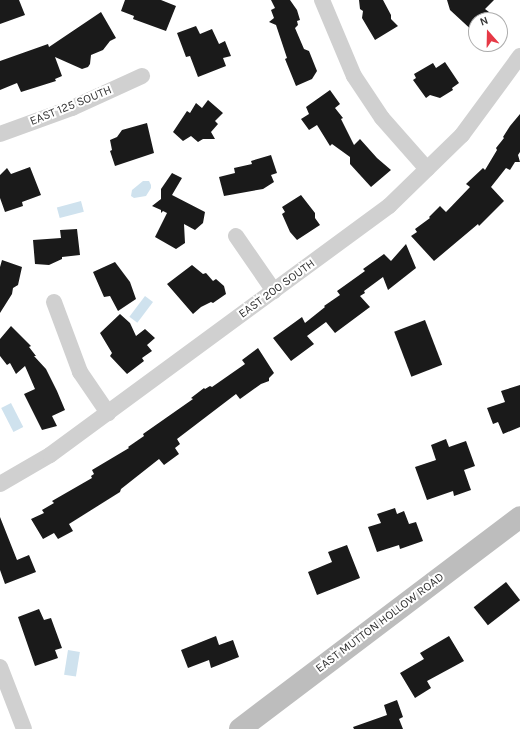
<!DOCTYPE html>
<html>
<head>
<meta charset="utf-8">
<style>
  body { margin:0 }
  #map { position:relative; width:520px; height:729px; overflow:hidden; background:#fff; font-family:Karla,sans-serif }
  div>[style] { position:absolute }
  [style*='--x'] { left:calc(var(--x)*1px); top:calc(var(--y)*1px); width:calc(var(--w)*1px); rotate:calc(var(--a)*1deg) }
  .water>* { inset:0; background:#cfe2ee; transform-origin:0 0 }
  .building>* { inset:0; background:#1a1a1a; transform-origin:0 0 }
  .street>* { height:16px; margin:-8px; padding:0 8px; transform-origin:8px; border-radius:8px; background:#d0d0d0 }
  .secondary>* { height:22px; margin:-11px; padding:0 11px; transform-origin:11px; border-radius:11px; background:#bdbdbd }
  span { translate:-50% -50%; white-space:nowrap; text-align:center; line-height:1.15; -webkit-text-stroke:4px #fff; paint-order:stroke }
  .street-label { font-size:12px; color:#333 }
  .north { position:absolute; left:468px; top:12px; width:40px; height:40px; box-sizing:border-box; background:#fff; border:1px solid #adadad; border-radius:50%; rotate:340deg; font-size:11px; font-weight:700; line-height:16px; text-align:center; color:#333 }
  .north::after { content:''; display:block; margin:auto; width:14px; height:18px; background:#e63946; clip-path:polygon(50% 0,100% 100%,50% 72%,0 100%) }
</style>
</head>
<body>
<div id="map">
  <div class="water">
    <div style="clip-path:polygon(143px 181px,149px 181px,151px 185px,151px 188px,146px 196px,134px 198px,131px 196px,132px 190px)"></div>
    <div style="left:81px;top:201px;width:11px;height:25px;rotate:75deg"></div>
    <div style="left:145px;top:296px;width:10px;height:26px;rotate:37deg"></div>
    <div style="left:11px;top:403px;width:27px;height:11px;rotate:63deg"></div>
    <div style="left:68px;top:650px;width:12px;height:25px;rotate:9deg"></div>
  </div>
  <div class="building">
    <div style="clip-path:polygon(0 0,19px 0,25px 15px,0 24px)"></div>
    <div style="clip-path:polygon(125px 0,161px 0,176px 6px,166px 31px,133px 19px,134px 16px,121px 11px)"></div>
    <div style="clip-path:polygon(271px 0,290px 0,297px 10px,300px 20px,297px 21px,298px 25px,295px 28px,304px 49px,309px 51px,317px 71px,312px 79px,296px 86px,285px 59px,287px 58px,276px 25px,269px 22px,274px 18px,271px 10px,275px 8px)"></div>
    <div style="clip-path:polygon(359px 0,383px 0,391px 15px,391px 19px,398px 26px,375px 40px,362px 18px,363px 11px,360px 9px)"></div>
    <div style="clip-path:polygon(447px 0,494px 0,485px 9px,489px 12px,480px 20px,476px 20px,476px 34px,450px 10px)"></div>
    <div style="clip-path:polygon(101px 12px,116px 38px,110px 41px,103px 50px,91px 55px,90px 64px,88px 67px,82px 69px,55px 57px,62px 76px,55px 79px,56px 81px,21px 92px,17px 83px,0 90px,0 61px,48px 44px,49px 47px)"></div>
    <div style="clip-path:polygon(196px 26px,200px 34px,212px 29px,219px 44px,225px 41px,231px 56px,223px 58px,226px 66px,198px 77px,190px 56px,186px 57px,177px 33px)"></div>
    <div style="clip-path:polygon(445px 62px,459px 83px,452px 88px,453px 90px,440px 98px,430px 95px,426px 98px,413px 80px,416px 78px,414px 74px,433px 63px,436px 68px)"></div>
    <div style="clip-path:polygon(330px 90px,340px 104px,335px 108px,343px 118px,341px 119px,354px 145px,360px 139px,377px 158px,391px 170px,371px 187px,350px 164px,350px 157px,332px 144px,330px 146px,317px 125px,309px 130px,301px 119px,309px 114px,306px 107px)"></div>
    <div style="clip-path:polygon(208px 100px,223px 113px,215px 121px,218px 124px,211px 132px,215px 139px,203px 139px,198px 142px,191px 136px,183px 141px,173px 132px,187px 111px,190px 113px,196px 103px,202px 108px)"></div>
    <div style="clip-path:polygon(520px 114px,520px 152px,518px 155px,520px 162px,515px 162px,510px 170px,506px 168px,491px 187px,504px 201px,479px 226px,478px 224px,434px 261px,411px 236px,417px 232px,415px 229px,430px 218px,429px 217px,440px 206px,446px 212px,470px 187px,466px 184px,483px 168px,485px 170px,497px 150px,496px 148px,504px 138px,503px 137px,510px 126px)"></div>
    <div style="clip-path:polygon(147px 123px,154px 153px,115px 166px,110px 151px,112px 150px,110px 140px,117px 137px,122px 130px)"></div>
    <div style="clip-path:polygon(271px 155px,277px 173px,271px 175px,274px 182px,263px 189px,224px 196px,219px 177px,235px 173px,234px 168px,252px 164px,251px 161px)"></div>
    <div style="clip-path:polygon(30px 167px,41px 195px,22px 202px,23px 206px,5px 212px,0 198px,0 175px,7px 168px,11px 174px)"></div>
    <div style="clip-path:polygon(172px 173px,182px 178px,172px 195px,205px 212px,203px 223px,195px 230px,184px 224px,185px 243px,176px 249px,155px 237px,167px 213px,163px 211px,161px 213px,161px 210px,152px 206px,161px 199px,161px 189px)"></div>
    <div style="clip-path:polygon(301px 195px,315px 213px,315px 218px,320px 225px,297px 240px,290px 232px,282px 214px,285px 212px,282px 207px)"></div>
    <div style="clip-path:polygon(77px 229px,80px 255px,62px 257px,62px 259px,49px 265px,35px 264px,33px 240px,61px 238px,60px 230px)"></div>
    <div style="clip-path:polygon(406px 244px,416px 268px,388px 290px,383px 277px,364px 291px,365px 293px,360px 296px,370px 307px,335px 333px,326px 322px,307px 336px,314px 344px,291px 361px,273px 338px,302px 317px,305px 323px,325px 307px,324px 306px,340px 295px,337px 291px,365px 271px,363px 269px,384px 254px,391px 261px)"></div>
    <div style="clip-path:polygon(2px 260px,22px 267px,18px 285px,13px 288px,12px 294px,0 313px,0 267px)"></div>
    <div style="clip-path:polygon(115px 262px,130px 282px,136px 299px,118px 311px,110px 296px,104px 297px,93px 272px)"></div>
    <div style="clip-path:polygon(192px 265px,203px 274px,206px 273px,213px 281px,216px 279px,224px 286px,226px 294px,213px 303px,211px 302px,201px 307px,193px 314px,167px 284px)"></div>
    <div style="clip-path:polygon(120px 314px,130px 323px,136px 336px,145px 329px,155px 338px,147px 345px,152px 351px,142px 358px,144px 361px,127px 374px,110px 356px,112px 353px,100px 333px)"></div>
    <div style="left:425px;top:320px;width:48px;height:33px;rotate:69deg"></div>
    <div style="clip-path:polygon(11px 326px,31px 346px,29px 347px,36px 356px,34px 356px,46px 369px,57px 391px,65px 410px,52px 416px,57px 426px,42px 430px,24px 394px,35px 389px,25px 366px,16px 374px,10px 363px,7px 365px,0 356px,0 339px)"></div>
    <div style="clip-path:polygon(258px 348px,274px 373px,269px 378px,269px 381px,261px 384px,240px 399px,236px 394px,177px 439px,180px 444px,175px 448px,179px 454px,164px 465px,159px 459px,121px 489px,120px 492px,69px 524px,73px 531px,58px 539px,54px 533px,43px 539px,31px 519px,44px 513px,42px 510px,54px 503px,52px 501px,92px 478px,91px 476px,94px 474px,92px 470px,129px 448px,128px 447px,144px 436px,143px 434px,193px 399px,191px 398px,204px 388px,205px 389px,210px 386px,212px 387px,245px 364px,242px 360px)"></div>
    <div style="clip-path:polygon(520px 385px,520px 427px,503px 434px,498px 422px,493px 424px,487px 408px,505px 402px,501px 391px)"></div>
    <div style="clip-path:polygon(446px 439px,449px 447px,466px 441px,475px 466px,464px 470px,471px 490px,454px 496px,453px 491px,427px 500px,415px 467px,436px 460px,431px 445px)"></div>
    <div style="clip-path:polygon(395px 508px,397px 514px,404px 511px,409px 524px,416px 522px,423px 541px,400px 549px,399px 545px,377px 552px,368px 527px,381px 523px,377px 514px)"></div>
    <div style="clip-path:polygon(0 517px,17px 560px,29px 555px,36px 572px,5px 584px,0 570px)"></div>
    <div style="clip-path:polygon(347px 545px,360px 578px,317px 595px,308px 572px,332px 562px,328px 552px)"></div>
    <div style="left:506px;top:582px;width:23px;height:41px;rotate:52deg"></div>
    <div style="clip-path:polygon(39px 609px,44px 620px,51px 618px,62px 648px,55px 650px,58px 658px,35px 666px,18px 617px)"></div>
    <div style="clip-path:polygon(216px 636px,219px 645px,233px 640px,239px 657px,211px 668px,209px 660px,188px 668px,181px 650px)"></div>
    <div style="clip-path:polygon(449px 636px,464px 661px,427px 681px,431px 688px,415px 698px,400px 673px,424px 659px,420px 653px)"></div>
    <div style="clip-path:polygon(397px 700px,403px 717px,399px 719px,403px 729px,354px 729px,353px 727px,387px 715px,384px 705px)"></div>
  </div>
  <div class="street">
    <div style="--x:322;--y:0;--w:82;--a:67.2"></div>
    <div style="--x:354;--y:76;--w:50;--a:56.3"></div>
    <div style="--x:382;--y:118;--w:68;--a:48.6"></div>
    <div style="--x:0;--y:134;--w:77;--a:-19.9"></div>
    <div style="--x:72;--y:108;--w:77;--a:-24.6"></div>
    <div style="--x:236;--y:236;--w:67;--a:55.4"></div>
    <div style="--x:54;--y:302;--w:75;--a:69.6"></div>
    <div style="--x:80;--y:372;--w:50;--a:55.7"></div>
    <div style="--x:0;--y:484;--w:58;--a:-30.1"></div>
    <div style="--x:50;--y:455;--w:421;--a:-36.3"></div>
    <div style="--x:389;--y:206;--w:102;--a:-44.2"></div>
    <div style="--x:462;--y:135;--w:98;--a:-53.7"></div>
    <div style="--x:0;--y:667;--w:66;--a:68.8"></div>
  </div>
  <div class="secondary">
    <div style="--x:240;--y:729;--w:351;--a:-37.1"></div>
  </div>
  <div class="street-label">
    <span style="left:71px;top:106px;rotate:-22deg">EAST 125 SOUTH</span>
    <span style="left:277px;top:289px;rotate:-36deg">EAST 200 SOUTH</span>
    <span style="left:380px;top:623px;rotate:-37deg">EAST MUTTON HOLLOW ROAD</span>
  </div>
  <div class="north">N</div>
</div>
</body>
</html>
